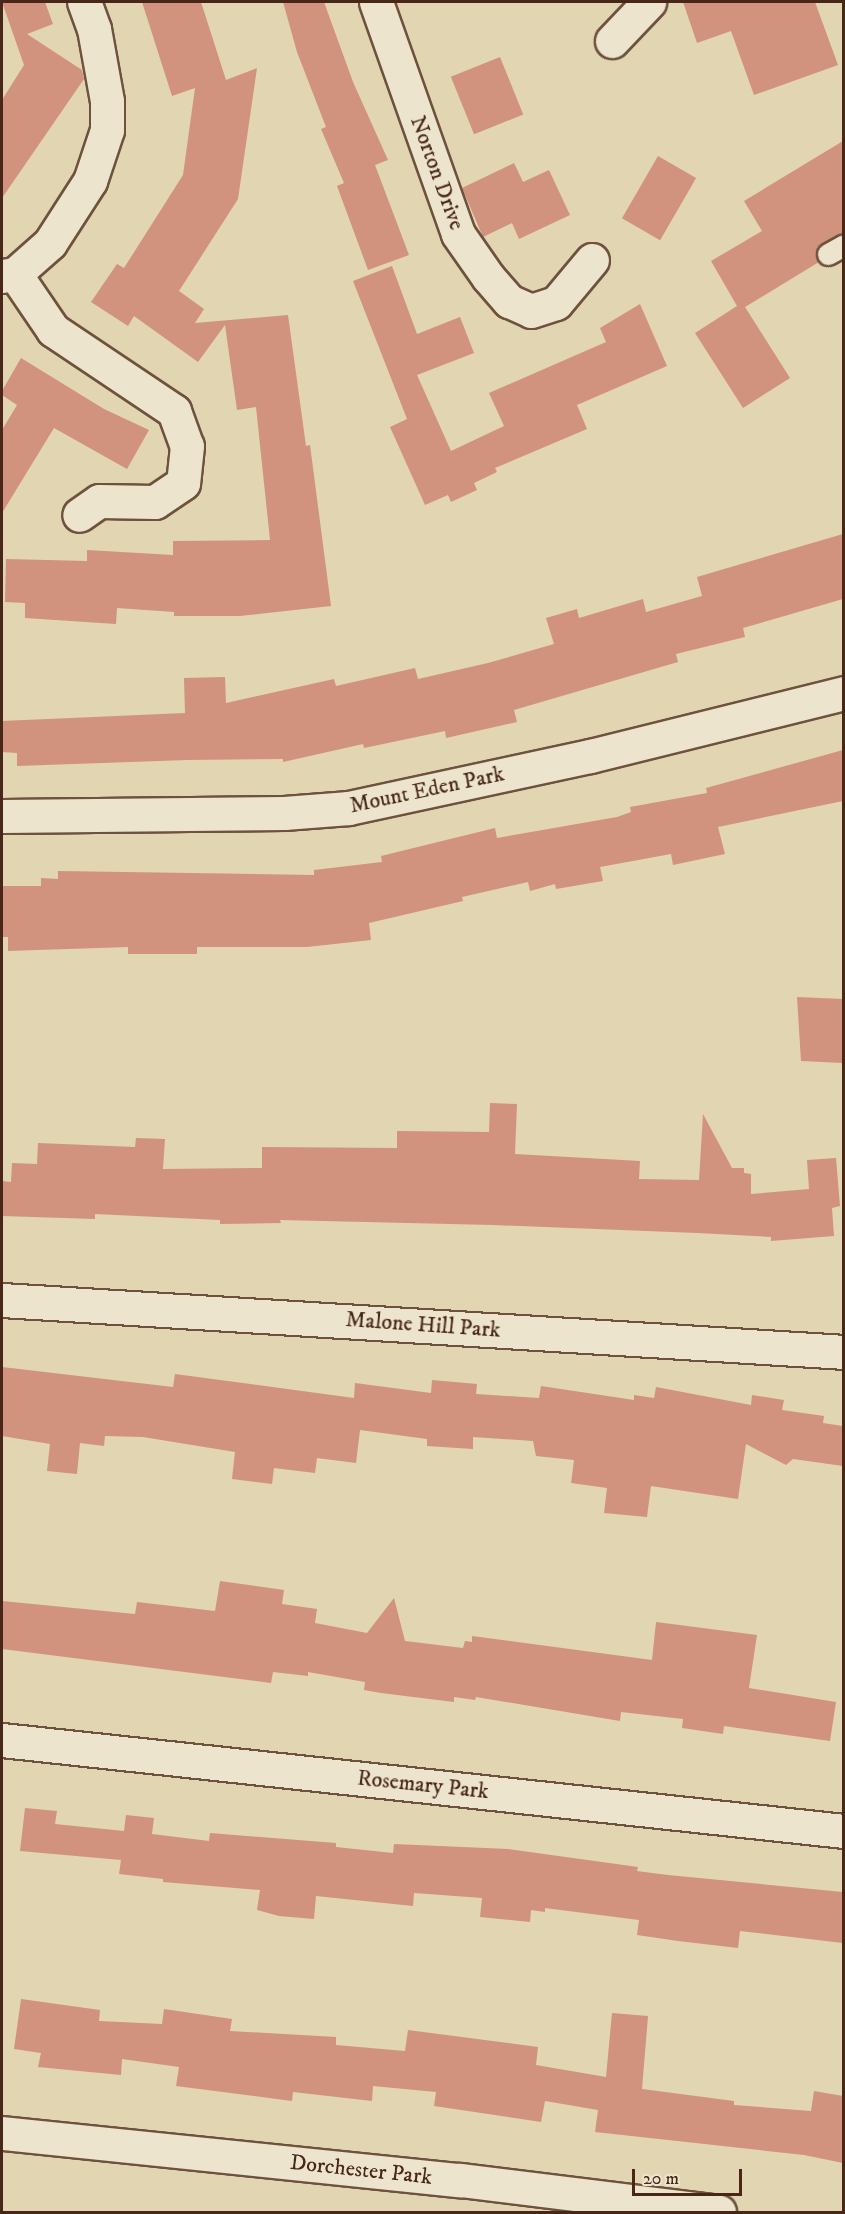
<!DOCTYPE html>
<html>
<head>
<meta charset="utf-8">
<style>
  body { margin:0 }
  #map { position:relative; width:845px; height:2214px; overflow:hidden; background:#e2d5b1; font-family:"IM FELL DW Pica",serif }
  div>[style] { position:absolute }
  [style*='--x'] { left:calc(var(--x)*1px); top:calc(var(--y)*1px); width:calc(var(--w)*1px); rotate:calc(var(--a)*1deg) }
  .building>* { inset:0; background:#d1927e; transform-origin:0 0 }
  .roads { filter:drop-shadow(2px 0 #6e523e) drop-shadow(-2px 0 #6e523e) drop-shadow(0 2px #6e523e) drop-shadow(0 -2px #6e523e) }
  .service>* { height:21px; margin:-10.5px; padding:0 10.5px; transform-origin:10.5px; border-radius:10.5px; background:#ece4cc }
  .minor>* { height:33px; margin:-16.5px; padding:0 16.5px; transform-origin:16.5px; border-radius:16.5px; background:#ece4cc }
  span { translate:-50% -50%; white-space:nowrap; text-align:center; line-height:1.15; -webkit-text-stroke:4.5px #ece4cc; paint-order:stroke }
  .street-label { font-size:22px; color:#482618 }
  .frame { position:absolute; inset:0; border:3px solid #482618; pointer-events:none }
  .scale { position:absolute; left:632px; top:2169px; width:110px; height:27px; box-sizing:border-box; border:3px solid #482618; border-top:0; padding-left:8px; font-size:18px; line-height:21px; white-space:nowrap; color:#482618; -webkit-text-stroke:4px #ece4cc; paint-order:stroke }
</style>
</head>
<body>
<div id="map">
  <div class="building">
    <div style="clip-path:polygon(2px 2px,45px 2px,53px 24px,27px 34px,82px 70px,84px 79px,2px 198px,2px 100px,24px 65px)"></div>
    <div style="clip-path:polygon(142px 2px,201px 2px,226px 80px,257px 68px,238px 199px,179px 291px,204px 309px,195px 323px,288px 315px,306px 446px,310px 445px,331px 606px,240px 616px,174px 616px,174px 612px,117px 608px,116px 624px,25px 618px,25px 603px,5px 602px,6px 559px,87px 561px,87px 550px,173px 555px,173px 541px,270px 540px,256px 407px,237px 410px,225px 325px,198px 362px,134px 316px,128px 326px,91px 302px,117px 264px,124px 268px,183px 175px,195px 88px,172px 96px)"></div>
    <div style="clip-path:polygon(283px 2px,324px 2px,353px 82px,388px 160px,375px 165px,409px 255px,368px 270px,337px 186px,344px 183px,321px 129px,326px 127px,297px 52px)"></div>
    <div style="clip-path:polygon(683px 2px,815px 2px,838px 65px,754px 95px,731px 31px,697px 43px)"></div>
    <div style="left:500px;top:57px;width:62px;height:53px;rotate:68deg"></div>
    <div style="clip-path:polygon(843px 141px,843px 232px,817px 247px,819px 262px,745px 307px,790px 378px,743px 408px,695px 333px,737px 306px,711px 261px,762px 231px,744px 201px)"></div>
    <div style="left:658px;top:156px;width:44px;height:72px;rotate:30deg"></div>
    <div style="clip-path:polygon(514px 163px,523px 182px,549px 170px,570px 215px,519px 239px,512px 223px,483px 237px,462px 188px)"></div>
    <div style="clip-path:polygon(392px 266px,417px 334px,460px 317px,474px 353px,417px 375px,451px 451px,504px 426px,489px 393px,606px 342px,600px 328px,640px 304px,667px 366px,577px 405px,587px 429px,495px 468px,497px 472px,474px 483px,477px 490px,451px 502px,448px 495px,425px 505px,390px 427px,407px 419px,353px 281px)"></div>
    <div style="clip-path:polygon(21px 358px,104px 409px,149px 430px,127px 469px,54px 428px,2px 513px,2px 430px,17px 405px,2px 395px,2px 391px)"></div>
    <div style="clip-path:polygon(843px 534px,843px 599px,743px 628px,745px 637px,676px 654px,678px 662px,514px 710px,517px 722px,446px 738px,445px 731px,364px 748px,363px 744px,283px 762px,283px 759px,187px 760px,17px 766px,17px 753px,2px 752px,2px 721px,185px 713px,184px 678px,225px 677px,226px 703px,334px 679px,336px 686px,415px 668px,418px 679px,488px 663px,554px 644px,546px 618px,577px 609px,579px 618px,643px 599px,646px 612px,702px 596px,697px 577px)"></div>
    <div style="clip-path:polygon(843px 750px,843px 801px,718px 827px,725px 854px,673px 865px,671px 854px,600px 867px,603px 881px,556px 889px,555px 884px,530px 891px,528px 882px,462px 897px,463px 901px,369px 923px,371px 940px,307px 947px,197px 947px,197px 954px,128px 954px,128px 947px,8px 951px,8px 937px,2px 937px,2px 886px,41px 886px,41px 878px,58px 879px,58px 871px,314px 875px,314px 870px,382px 862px,381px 856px,495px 828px,497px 838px,617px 817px,631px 812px,630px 807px,707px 793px,706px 788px)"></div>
    <div style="clip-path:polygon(797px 997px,843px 999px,843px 1063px,801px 1061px)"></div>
    <div style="clip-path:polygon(490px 1103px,517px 1104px,515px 1154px,640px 1161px,639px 1179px,699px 1180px,703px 1114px,732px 1168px,744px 1168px,744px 1173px,751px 1174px,751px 1194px,809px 1189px,807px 1160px,836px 1158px,840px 1206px,832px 1208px,834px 1236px,771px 1241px,771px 1237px,697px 1233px,493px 1225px,280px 1220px,281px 1223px,220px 1224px,220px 1220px,95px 1214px,95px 1219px,2px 1216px,2px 1181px,11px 1182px,12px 1163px,37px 1164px,38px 1143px,135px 1147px,136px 1138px,165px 1139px,163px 1169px,262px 1168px,262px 1147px,397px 1148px,397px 1131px,489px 1132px)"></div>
    <div style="clip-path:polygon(2px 1367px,173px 1387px,175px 1374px,354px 1398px,355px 1383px,431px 1393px,432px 1380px,477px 1384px,476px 1394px,539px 1398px,541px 1386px,634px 1400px,634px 1395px,654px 1398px,656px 1387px,751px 1405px,752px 1395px,784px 1400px,782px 1410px,824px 1416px,823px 1423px,843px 1426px,843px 1466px,793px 1459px,786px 1465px,746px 1444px,738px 1499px,651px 1486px,647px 1517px,604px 1513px,607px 1488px,571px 1483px,574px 1460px,536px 1456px,533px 1441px,473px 1437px,473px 1449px,427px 1446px,427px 1439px,360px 1430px,356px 1463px,317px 1458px,315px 1473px,274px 1468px,272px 1484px,232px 1479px,235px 1452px,143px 1437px,105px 1436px,104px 1446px,80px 1443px,77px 1474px,47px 1471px,50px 1444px,2px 1436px)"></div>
    <div style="clip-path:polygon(220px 1581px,284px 1590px,282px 1604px,317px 1609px,315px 1623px,367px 1633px,394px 1598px,405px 1641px,463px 1648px,465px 1641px,472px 1642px,472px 1636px,652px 1660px,656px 1622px,757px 1635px,749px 1688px,836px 1702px,830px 1741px,724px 1726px,723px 1734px,682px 1728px,683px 1719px,621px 1712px,620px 1721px,476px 1697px,475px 1700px,454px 1697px,454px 1702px,381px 1693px,364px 1690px,365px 1682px,308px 1672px,308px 1676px,273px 1672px,271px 1683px,2px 1649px,2px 1601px,135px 1614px,137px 1602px,215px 1611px)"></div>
    <div style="clip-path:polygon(25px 1808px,57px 1811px,55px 1824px,124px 1831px,126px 1815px,154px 1818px,152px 1834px,209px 1841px,210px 1833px,336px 1843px,336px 1847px,393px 1853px,394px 1844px,508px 1849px,638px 1867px,637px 1871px,668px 1875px,843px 1892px,843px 1943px,740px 1931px,738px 1948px,678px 1941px,637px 1935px,639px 1920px,545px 1908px,545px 1912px,531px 1910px,530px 1922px,480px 1917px,482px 1898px,414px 1893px,413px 1906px,316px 1896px,314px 1919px,279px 1916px,257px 1910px,260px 1890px,163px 1882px,163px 1879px,119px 1874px,121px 1860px,20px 1851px)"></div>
    <div style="clip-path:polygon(21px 1999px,100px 2010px,99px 2021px,162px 2024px,164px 2009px,232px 2019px,230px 2031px,336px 2037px,336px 2045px,405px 2051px,408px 2030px,538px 2047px,536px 2065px,606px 2077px,612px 2013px,648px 2016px,642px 2089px,734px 2101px,734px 2105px,811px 2111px,814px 2091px,843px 2096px,843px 2163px,804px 2155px,595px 2132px,598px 2110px,545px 2101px,541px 2122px,434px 2106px,436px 2092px,373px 2086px,372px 2101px,293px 2092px,292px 2101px,176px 2086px,179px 2067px,122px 2059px,121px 2075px,38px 2067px,41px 2053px,14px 2049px)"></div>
  </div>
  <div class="roads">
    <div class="service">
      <div style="--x:828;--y:254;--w:18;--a:-29"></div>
    </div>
    <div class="minor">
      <div style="--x:376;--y:2;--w:246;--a:70.5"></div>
      <div style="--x:458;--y:234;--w:52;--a:55.1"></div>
      <div style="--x:488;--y:277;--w:32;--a:49"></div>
      <div style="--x:509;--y:301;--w:24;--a:24"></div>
      <div style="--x:531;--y:311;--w:26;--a:-18"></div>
      <div style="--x:556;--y:303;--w:56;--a:-50.1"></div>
      <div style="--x:612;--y:41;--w:54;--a:-46.5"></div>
      <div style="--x:15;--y:274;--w:68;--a:55.8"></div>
      <div style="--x:53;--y:330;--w:146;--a:33.8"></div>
      <div style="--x:174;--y:411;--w:37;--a:70"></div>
      <div style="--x:187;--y:446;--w:37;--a:96"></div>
      <div style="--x:183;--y:483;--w:34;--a:146"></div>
      <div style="--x:155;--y:502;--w:56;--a:-179"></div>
      <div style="--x:99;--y:501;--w:24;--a:145"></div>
      <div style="--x:2;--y:276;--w:13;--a:-9"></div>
      <div style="--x:15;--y:274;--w:47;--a:-41.5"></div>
      <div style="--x:50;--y:243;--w:74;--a:-57.2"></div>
      <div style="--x:90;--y:181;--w:54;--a:-71.6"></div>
      <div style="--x:107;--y:130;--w:29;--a:-90"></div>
      <div style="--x:107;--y:101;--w:73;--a:-100.2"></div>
      <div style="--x:94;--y:29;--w:29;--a:-110"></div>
      <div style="--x:2;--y:816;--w:282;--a:-0.6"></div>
      <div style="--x:284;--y:813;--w:65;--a:-4.4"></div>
      <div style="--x:349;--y:808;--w:247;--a:-12.2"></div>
      <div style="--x:590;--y:756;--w:262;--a:-13.9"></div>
      <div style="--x:2;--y:1300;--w:844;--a:3.53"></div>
      <div style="--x:2;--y:1740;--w:847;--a:6.17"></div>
      <div style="--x:2;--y:2133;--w:460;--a:5.9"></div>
      <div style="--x:460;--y:2180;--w:261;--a:7"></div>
    </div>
  </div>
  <div class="street-label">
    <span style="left:437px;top:173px;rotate:70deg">Norton Drive</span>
    <span style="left:427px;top:790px;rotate:-12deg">Mount Eden Park</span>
    <span style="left:423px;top:1325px;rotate:4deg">Malone Hill Park</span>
    <span style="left:423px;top:1785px;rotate:6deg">Rosemary Park</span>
    <span style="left:361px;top:2170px;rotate:6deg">Dorchester Park</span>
  </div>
  <div class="frame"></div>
  <div class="scale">20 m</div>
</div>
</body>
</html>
